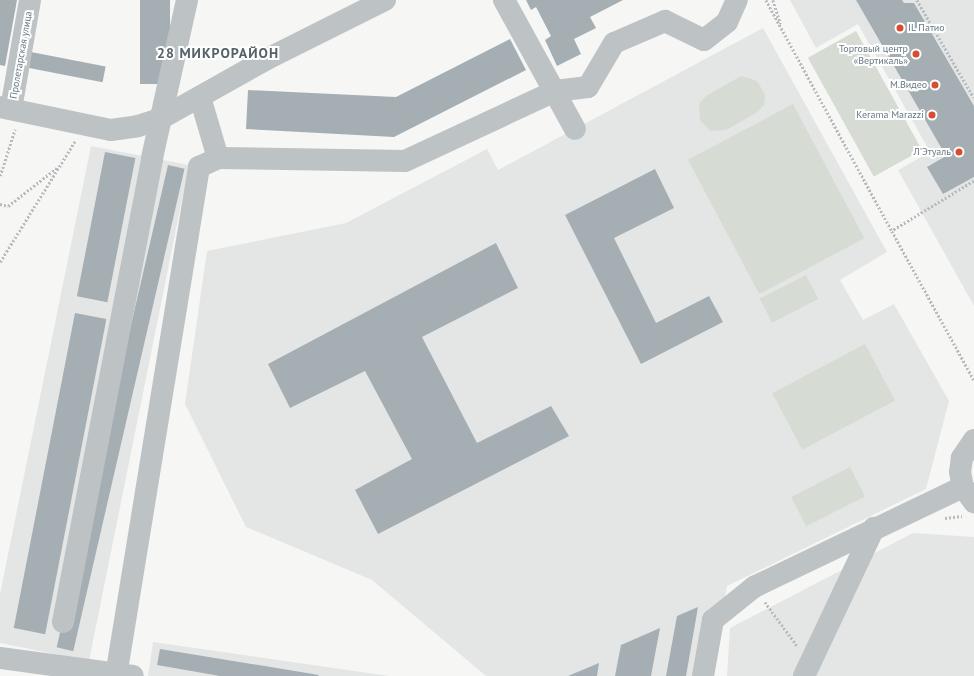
<!DOCTYPE html>
<html>
<head>
<meta charset="utf-8">
<style>
  body { margin:0 }
  #map { position:relative; width:974px; height:676px; overflow:hidden; background:#f6f6f4; font-family:"PT Sans",sans-serif }
  div>[style] { position:absolute }
  [style*='--x'] { left:calc(var(--x)*1px); top:calc(var(--y)*1px); width:calc(var(--w)*1px); rotate:calc(var(--a)*1deg) }
  .built>* { inset:0; background:#e4e6e5 }
  .green>* { inset:0; background:#d6dbd3; transform-origin:0 0 }
  .building>* { inset:0; background:#a5aeb3; transform-origin:0 0 }
  .path>* { height:2.5px; margin-top:-1.25px; transform-origin:0; background:repeating-linear-gradient(90deg,#b8bbbd 0 2px,transparent 0 4px) }
  .minor>* { height:22px; margin:-11px; padding:0 11px; transform-origin:11px; border-radius:11px; background:#bdc2c5 }
  .dots>* { width:11px; height:11px; translate:-50% -50%; box-sizing:border-box; border:2px solid #fff; border-radius:50% }
  span { translate:-50% -50%; white-space:nowrap; text-align:center; line-height:1.15; -webkit-text-stroke:4px #fff; paint-order:stroke }
  .poi-label { font-size:10px; color:#677983 }
  .left { translate:0 -50%; text-align:left }
  .right { translate:-100% -50%; text-align:right }
  .street-label { font-size:10px; color:#677983 }
  .district-label { font-size:14px; color:#556168; font-weight:700; letter-spacing:1px }
</style>
</head>
<body>
<div id="map">
  <div class="built">
    <div style="clip-path:polygon(790px 0,974px 0,974px 306px,898px 170px,930px 152px,858px 24px,816px 48px)"></div>
    <div style="clip-path:polygon(763px 28px,887px 252px,840px 280px,863px 320px,894px 304px,949px 401px,926px 489px,727px 586px,711px 676px,486px 676px,372px 580px,246px 527px,185px 404px,207px 251px,346px 223px,487px 149px,498px 170px)"></div>
    <div style="clip-path:polygon(91px 146px,189px 165px,89px 661px,0 643px,0 594px)"></div>
    <div style="clip-path:polygon(913px 533px,974px 537px,974px 676px,727px 676px,730px 628px)"></div>
    <div style="clip-path:polygon(153px 642px,389px 676px,148px 676px)"></div>
  </div>
  <div class="green">
    <div style="left:856px;top:31px;width:136px;height:55px;rotate:61deg"></div>
    <div style="clip-path:polygon(741px 76px,757px 81px,765px 94px,764px 105px,756px 113px,726px 130px,710px 131px,700px 120px,699px 104px,706px 96px)"></div>
    <div style="left:793px;top:104px;width:152px;height:119px;rotate:62deg"></div>
    <div style="left:806px;top:275px;width:27px;height:52px;rotate:63deg"></div>
    <div style="left:865px;top:344px;width:64px;height:105px;rotate:62deg"></div>
    <div style="left:850px;top:467px;width:33px;height:66px;rotate:63deg"></div>
  </div>
  <div class="building">
    <div style="clip-path:polygon(0 0,17px 0,5px 66px,0 65px)"></div>
    <div style="left:140px;top:0;width:30px;height:84px"></div>
    <div style="clip-path:polygon(526px 0,623px 0,590px 17px,596px 28px,574px 39px,581px 54px,557px 66px,545px 40px,551px 36px,536px 7px,531px 10px)"></div>
    <div style="clip-path:polygon(856px 0,902px 0,904px 3px,914px 3px,974px 106px,974px 177px,943px 194px,927px 167px,946px 156px)"></div>
    <div style="clip-path:polygon(510px 39px,526px 70px,394px 137px,246px 129px,248px 90px,396px 97px)"></div>
    <div style="left:31px;top:52px;width:76px;height:16px;rotate:11deg"></div>
    <div style="left:105px;top:152px;width:31px;height:147px;rotate:11deg"></div>
    <div style="left:168px;top:165px;width:17px;height:495px;rotate:13deg"></div>
    <div style="clip-path:polygon(655px 169px,674px 208px,614px 238px,656px 323px,709px 296px,723px 322px,641px 364px,565px 215px)"></div>
    <div style="clip-path:polygon(496px 243px,518px 288px,422px 337px,477px 443px,551px 406px,569px 436px,378px 534px,355px 490px,412px 459px,365px 371px,290px 408px,268px 364px)"></div>
    <div style="left:75px;top:313px;width:32px;height:321px;rotate:11deg"></div>
    <div style="clip-path:polygon(698px 607px,686px 676px,666px 676px,677px 616px)"></div>
    <div style="clip-path:polygon(660px 628px,651px 676px,615px 676px,621px 645px)"></div>
    <div style="clip-path:polygon(160px 649px,319px 675px,318px 676px,220px 676px,157px 665px)"></div>
    <div style="clip-path:polygon(599px 663px,597px 676px,568px 676px)"></div>
  </div>
  <div class="path">
    <div style="--x:766;--y:0;--w:263;--a:61.4"></div>
    <div style="--x:773;--y:0;--w:25;--a:72"></div>
    <div style="--x:917;--y:0;--w:113;--a:59.8"></div>
    <div style="--x:0;--y:176;--w:49;--a:-72.3"></div>
    <div style="--x:974;--y:181;--w:96;--a:148.6"></div>
    <div style="--x:892;--y:231;--w:170;--a:61.2"></div>
    <div style="--x:0;--y:204;--w:8;--a:14"></div>
    <div style="--x:8;--y:206;--w:63;--a:-38"></div>
    <div style="--x:0;--y:262;--w:142;--a:-58.2"></div>
    <div style="--x:945;--y:518;--w:17;--a:-7"></div>
    <div style="--x:765;--y:602;--w:56;--a:53.7"></div>
  </div>
  <div class="minor">
    <div style="--x:504;--y:0;--w:147;--a:61.2"></div>
    <div style="--x:200;--y:97;--w:64;--a:73.6"></div>
    <div style="--x:218;--y:158;--w:187;--a:0.9"></div>
    <div style="--x:405;--y:161;--w:166;--a:-25"></div>
    <div style="--x:555;--y:91;--w:33;--a:-7"></div>
    <div style="--x:588;--y:87;--w:51;--a:-59.4"></div>
    <div style="--x:614;--y:43;--w:56;--a:-23.3"></div>
    <div style="--x:665;--y:21;--w:43;--a:26"></div>
    <div style="--x:704;--y:40;--w:29;--a:-38"></div>
    <div style="--x:727;--y:22;--w:24;--a:-66"></div>
    <div style="--x:0;--y:107;--w:113;--a:11.7"></div>
    <div style="--x:111;--y:130;--w:27;--a:-8"></div>
    <div style="--x:138;--y:126;--w:23;--a:-18"></div>
    <div style="--x:160;--y:119;--w:123;--a:-29.3"></div>
    <div style="--x:267;--y:59;--w:132;--a:-26.6"></div>
    <div style="--x:11;--y:109;--w:111;--a:-80.1"></div>
    <div style="--x:974;--y:440;--w:22;--a:124"></div>
    <div style="--x:962;--y:458;--w:14;--a:98"></div>
    <div style="--x:960;--y:472;--w:15;--a:79"></div>
    <div style="--x:963;--y:487;--w:19;--a:54"></div>
    <div style="--x:63;--y:622;--w:472;--a:-79.1"></div>
    <div style="--x:152;--y:158;--w:162;--a:-77.5"></div>
    <div style="--x:0;--y:658;--w:134;--a:7.7"></div>
    <div style="--x:116;--y:676;--w:516;--a:-80.74"></div>
    <div style="--x:199;--y:167;--w:21;--a:-25"></div>
    <div style="--x:703;--y:676;--w:57;--a:-79.9"></div>
    <div style="--x:713;--y:620;--w:53;--a:-38.8"></div>
    <div style="--x:754;--y:587;--w:232;--a:-25.6"></div>
    <div style="--x:804;--y:676;--w:164;--a:-64.7"></div>
  </div>
  <div class="dots">
    <div style="left:900px;top:28px;background:#d84d32"></div>
    <div style="left:916px;top:54px;background:#d84d32"></div>
    <div style="left:935px;top:85px;background:#d84d32"></div>
    <div style="left:932px;top:115px;background:#d84d32"></div>
    <div style="left:959px;top:152px;background:#d84d32"></div>
  </div>
  <div class="poi-label">
    <span class="left" style="left:908px;top:28px">IL Патио</span>
    <span class="right" style="left:908px;top:54px">Торговый центр<br>«Вертикаль»</span>
    <span class="right" style="left:927px;top:85px">М.Видео</span>
    <span class="right" style="left:924px;top:115px">Kerama Marazzi</span>
    <span class="right" style="left:951px;top:152px">Л'Этуаль</span>
  </div>
  <div class="street-label">
    <span style="left:21px;top:55px;rotate:-80deg">Пролетарская улица</span>
  </div>
  <div class="district-label">
    <span style="left:218px;top:53px">28 МИКРОРАЙОН</span>
  </div>
</div>
</body>
</html>
